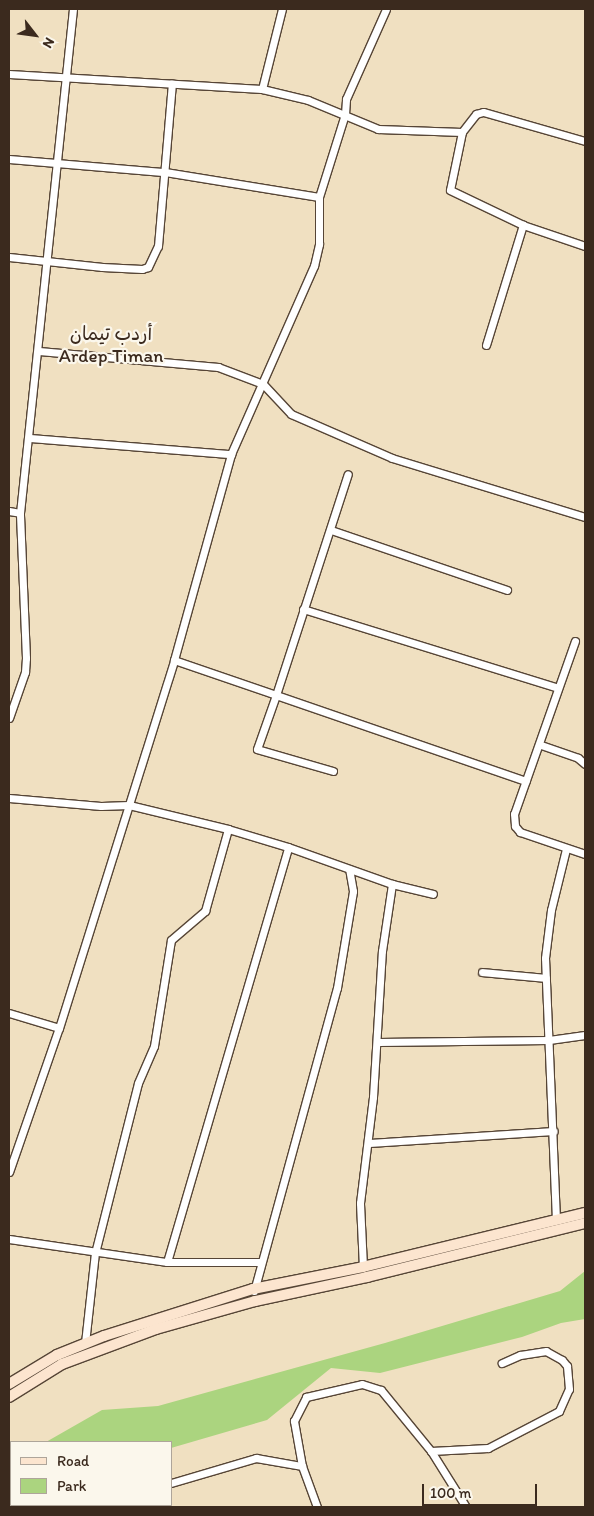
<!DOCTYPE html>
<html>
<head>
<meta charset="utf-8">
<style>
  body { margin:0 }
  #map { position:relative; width:594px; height:1516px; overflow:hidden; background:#f0e0c1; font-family:Itim,"Playpen Sans Arabic",sans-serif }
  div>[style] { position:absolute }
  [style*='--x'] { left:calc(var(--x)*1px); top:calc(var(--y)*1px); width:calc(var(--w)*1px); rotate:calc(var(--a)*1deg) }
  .green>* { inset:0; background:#abd47f }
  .roads { filter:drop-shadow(1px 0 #564536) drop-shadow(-1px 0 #564536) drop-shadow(0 1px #564536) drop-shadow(0 -1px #564536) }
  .street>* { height:7px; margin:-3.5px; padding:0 3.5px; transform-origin:3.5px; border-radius:3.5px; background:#fff }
  .secondary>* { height:10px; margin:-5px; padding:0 5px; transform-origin:5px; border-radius:5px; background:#fce5cf }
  span { translate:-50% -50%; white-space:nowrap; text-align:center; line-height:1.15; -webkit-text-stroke:4.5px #fbf7ec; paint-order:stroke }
  .neighbourhood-label { font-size:19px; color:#3b2a1e }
  .frame { position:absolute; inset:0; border:10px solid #3b2a1e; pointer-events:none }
  .legend { position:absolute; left:10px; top:1441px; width:162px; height:65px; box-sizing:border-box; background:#fbf7ec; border:1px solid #aea59a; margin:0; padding:6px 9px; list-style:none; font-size:15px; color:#3b2a1e }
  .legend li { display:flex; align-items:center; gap:10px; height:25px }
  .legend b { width:25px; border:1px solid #aea59a }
  .north { position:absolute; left:10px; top:10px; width:50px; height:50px; -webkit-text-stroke:4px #fbf7ec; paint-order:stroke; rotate:120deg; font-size:14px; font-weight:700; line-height:20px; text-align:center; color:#3b2a1e }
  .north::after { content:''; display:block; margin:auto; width:18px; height:22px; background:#3b2a1e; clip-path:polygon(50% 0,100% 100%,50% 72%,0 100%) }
  .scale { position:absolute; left:422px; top:1484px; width:115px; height:22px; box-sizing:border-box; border:2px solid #3b2a1e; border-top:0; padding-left:6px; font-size:15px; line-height:18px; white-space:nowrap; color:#3b2a1e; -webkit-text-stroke:4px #fbf7ec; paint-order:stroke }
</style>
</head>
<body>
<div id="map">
  <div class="green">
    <div style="clip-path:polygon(585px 1271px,585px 1319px,561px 1323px,522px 1337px,380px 1373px,331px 1368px,267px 1420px,171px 1448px,171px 1442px,46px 1442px,102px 1410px,158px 1406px,385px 1343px,560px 1291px)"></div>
  </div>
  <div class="roads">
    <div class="street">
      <div style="--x:9;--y:74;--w:253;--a:3.4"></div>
      <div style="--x:262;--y:89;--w:47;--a:13.4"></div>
      <div style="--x:308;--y:100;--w:76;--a:22.5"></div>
      <div style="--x:378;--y:129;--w:84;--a:2"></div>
      <div style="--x:262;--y:89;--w:82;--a:-76"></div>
      <div style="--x:585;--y:141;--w:106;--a:-164.1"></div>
      <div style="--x:483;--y:112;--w:7;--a:164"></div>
      <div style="--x:476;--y:114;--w:23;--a:128"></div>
      <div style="--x:462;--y:132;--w:59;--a:101.7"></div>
      <div style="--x:450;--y:190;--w:81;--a:25.6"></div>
      <div style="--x:523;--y:225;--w:65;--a:18.7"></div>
      <div style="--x:9;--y:159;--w:157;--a:4.8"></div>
      <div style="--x:165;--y:172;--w:156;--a:9.2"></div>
      <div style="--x:9;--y:257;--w:94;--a:6.1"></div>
      <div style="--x:102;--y:267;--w:40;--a:2.9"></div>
      <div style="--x:142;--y:269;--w:6;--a:-18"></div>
      <div style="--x:148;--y:267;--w:23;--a:-65"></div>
      <div style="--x:158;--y:246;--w:163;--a:-85.1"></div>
      <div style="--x:486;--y:345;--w:126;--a:-72.9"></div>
      <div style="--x:39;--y:351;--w:180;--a:5.1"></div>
      <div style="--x:218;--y:367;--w:48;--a:20.7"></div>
      <div style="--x:263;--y:384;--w:41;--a:47"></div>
      <div style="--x:291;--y:414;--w:110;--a:23.5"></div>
      <div style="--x:392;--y:458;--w:202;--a:17"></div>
      <div style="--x:30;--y:438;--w:202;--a:4.6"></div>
      <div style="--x:9;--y:511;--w:11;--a:10"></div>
      <div style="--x:331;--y:530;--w:186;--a:18.8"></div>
      <div style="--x:303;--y:609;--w:267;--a:17.2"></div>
      <div style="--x:575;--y:641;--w:183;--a:109.4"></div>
      <div style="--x:514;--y:814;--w:12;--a:85"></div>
      <div style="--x:515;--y:826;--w:8;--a:50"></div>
      <div style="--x:520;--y:832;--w:69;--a:18.7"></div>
      <div style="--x:174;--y:660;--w:108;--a:18.9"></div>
      <div style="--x:276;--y:695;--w:232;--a:-72"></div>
      <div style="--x:9;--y:718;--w:49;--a:-70.8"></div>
      <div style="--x:25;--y:672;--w:14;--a:-86"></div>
      <div style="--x:26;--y:658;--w:145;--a:-92.4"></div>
      <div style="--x:20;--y:513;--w:507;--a:-84"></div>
      <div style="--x:541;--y:745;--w:39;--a:19"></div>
      <div style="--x:578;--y:758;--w:9;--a:41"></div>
      <div style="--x:333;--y:771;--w:79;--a:-163.9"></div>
      <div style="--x:257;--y:749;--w:57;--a:-70.6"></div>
      <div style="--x:276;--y:695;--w:264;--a:19"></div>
      <div style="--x:9;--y:798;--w:92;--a:5"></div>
      <div style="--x:101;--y:806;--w:28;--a:-2"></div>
      <div style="--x:129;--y:805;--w:102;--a:13.6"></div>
      <div style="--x:228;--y:829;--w:63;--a:16.7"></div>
      <div style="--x:288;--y:847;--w:110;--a:19.6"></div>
      <div style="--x:392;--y:884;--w:42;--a:13.7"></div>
      <div style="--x:482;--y:972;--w:64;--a:5.4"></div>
      <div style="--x:9;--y:1013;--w:52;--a:16.7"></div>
      <div style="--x:378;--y:1042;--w:171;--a:-0.7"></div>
      <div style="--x:549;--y:1040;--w:36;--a:-8"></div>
      <div style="--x:369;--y:1143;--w:185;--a:-3.7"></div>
      <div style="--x:9;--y:1172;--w:152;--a:-70.9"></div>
      <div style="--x:59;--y:1028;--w:386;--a:-72.6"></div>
      <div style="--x:174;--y:660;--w:214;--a:-74.5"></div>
      <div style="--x:231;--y:454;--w:206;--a:-66.2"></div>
      <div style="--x:314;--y:266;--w:23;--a:-77"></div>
      <div style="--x:319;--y:244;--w:47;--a:-90"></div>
      <div style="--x:319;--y:197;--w:87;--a:-72.6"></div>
      <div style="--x:345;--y:114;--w:15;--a:-86"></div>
      <div style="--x:346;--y:99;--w:98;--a:-66"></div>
      <div style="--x:556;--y:1220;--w:262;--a:-92.4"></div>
      <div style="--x:545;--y:958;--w:48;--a:-82.9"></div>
      <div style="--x:551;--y:910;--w:63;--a:-76.2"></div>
      <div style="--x:9;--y:1239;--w:160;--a:8.3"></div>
      <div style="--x:167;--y:1262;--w:92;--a:0"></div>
      <div style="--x:167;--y:1262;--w:432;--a:-73.7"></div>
      <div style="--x:363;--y:1267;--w:64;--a:-92.7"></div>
      <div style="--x:360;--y:1203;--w:107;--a:-83"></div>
      <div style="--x:373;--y:1097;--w:146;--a:-86.5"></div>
      <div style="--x:382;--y:951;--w:68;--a:-81.5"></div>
      <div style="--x:254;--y:1291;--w:314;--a:-74.7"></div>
      <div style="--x:337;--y:988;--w:98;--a:-80.6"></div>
      <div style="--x:353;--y:891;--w:22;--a:-100"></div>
      <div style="--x:85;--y:1343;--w:91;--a:-83.7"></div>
      <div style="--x:95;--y:1253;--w:175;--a:-75.8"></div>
      <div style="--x:138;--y:1083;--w:40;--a:-66.6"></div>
      <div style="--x:154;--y:1046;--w:107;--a:-80.9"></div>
      <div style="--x:171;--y:940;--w:45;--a:-40.5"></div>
      <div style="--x:205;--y:911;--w:85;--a:-74.3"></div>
      <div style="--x:431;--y:1451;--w:57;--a:-3"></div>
      <div style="--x:488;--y:1448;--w:80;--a:-27.5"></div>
      <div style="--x:559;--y:1411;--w:24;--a:-66"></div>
      <div style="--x:569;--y:1389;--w:23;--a:-95"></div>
      <div style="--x:567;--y:1366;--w:8;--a:-130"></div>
      <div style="--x:562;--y:1360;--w:18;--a:-151"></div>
      <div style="--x:546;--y:1351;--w:26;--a:171"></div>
      <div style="--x:520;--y:1355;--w:20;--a:156"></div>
      <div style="--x:171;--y:1483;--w:89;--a:-16.4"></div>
      <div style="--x:256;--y:1458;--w:47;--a:9.9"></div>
      <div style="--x:101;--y:1507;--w:5;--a:-22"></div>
      <div style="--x:317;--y:1507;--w:44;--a:-110.1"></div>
      <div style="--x:302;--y:1466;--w:46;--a:-100.1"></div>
      <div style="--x:294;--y:1421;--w:27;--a:-63"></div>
      <div style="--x:306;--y:1397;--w:57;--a:-13.1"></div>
      <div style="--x:362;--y:1384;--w:20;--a:18"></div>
      <div style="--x:381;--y:1390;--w:79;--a:50.7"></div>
      <div style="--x:431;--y:1451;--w:66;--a:58"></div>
    </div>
    <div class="secondary">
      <div style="--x:9;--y:1384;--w:56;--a:-31.1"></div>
      <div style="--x:57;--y:1355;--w:51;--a:-22"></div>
      <div style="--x:104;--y:1336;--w:156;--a:-17.5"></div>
      <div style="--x:253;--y:1289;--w:112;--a:-11.3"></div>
      <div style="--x:363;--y:1267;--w:228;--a:-13.7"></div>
      <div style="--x:9;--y:1397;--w:62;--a:-31.9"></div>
      <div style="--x:62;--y:1364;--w:100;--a:-20.4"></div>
      <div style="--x:156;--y:1329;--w:103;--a:-15.8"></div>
      <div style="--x:255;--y:1301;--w:115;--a:-12.1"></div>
      <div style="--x:367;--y:1277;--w:225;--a:-13.9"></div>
    </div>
  </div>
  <div class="neighbourhood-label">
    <span style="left:111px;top:345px">أردب تيمان<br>Ardep Timan</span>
  </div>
  <div class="frame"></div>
  <ul class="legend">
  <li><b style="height:6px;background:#fce5cf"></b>Road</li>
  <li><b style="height:14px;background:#abd47f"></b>Park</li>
  </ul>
  <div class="north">N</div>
  <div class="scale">100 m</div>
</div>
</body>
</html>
